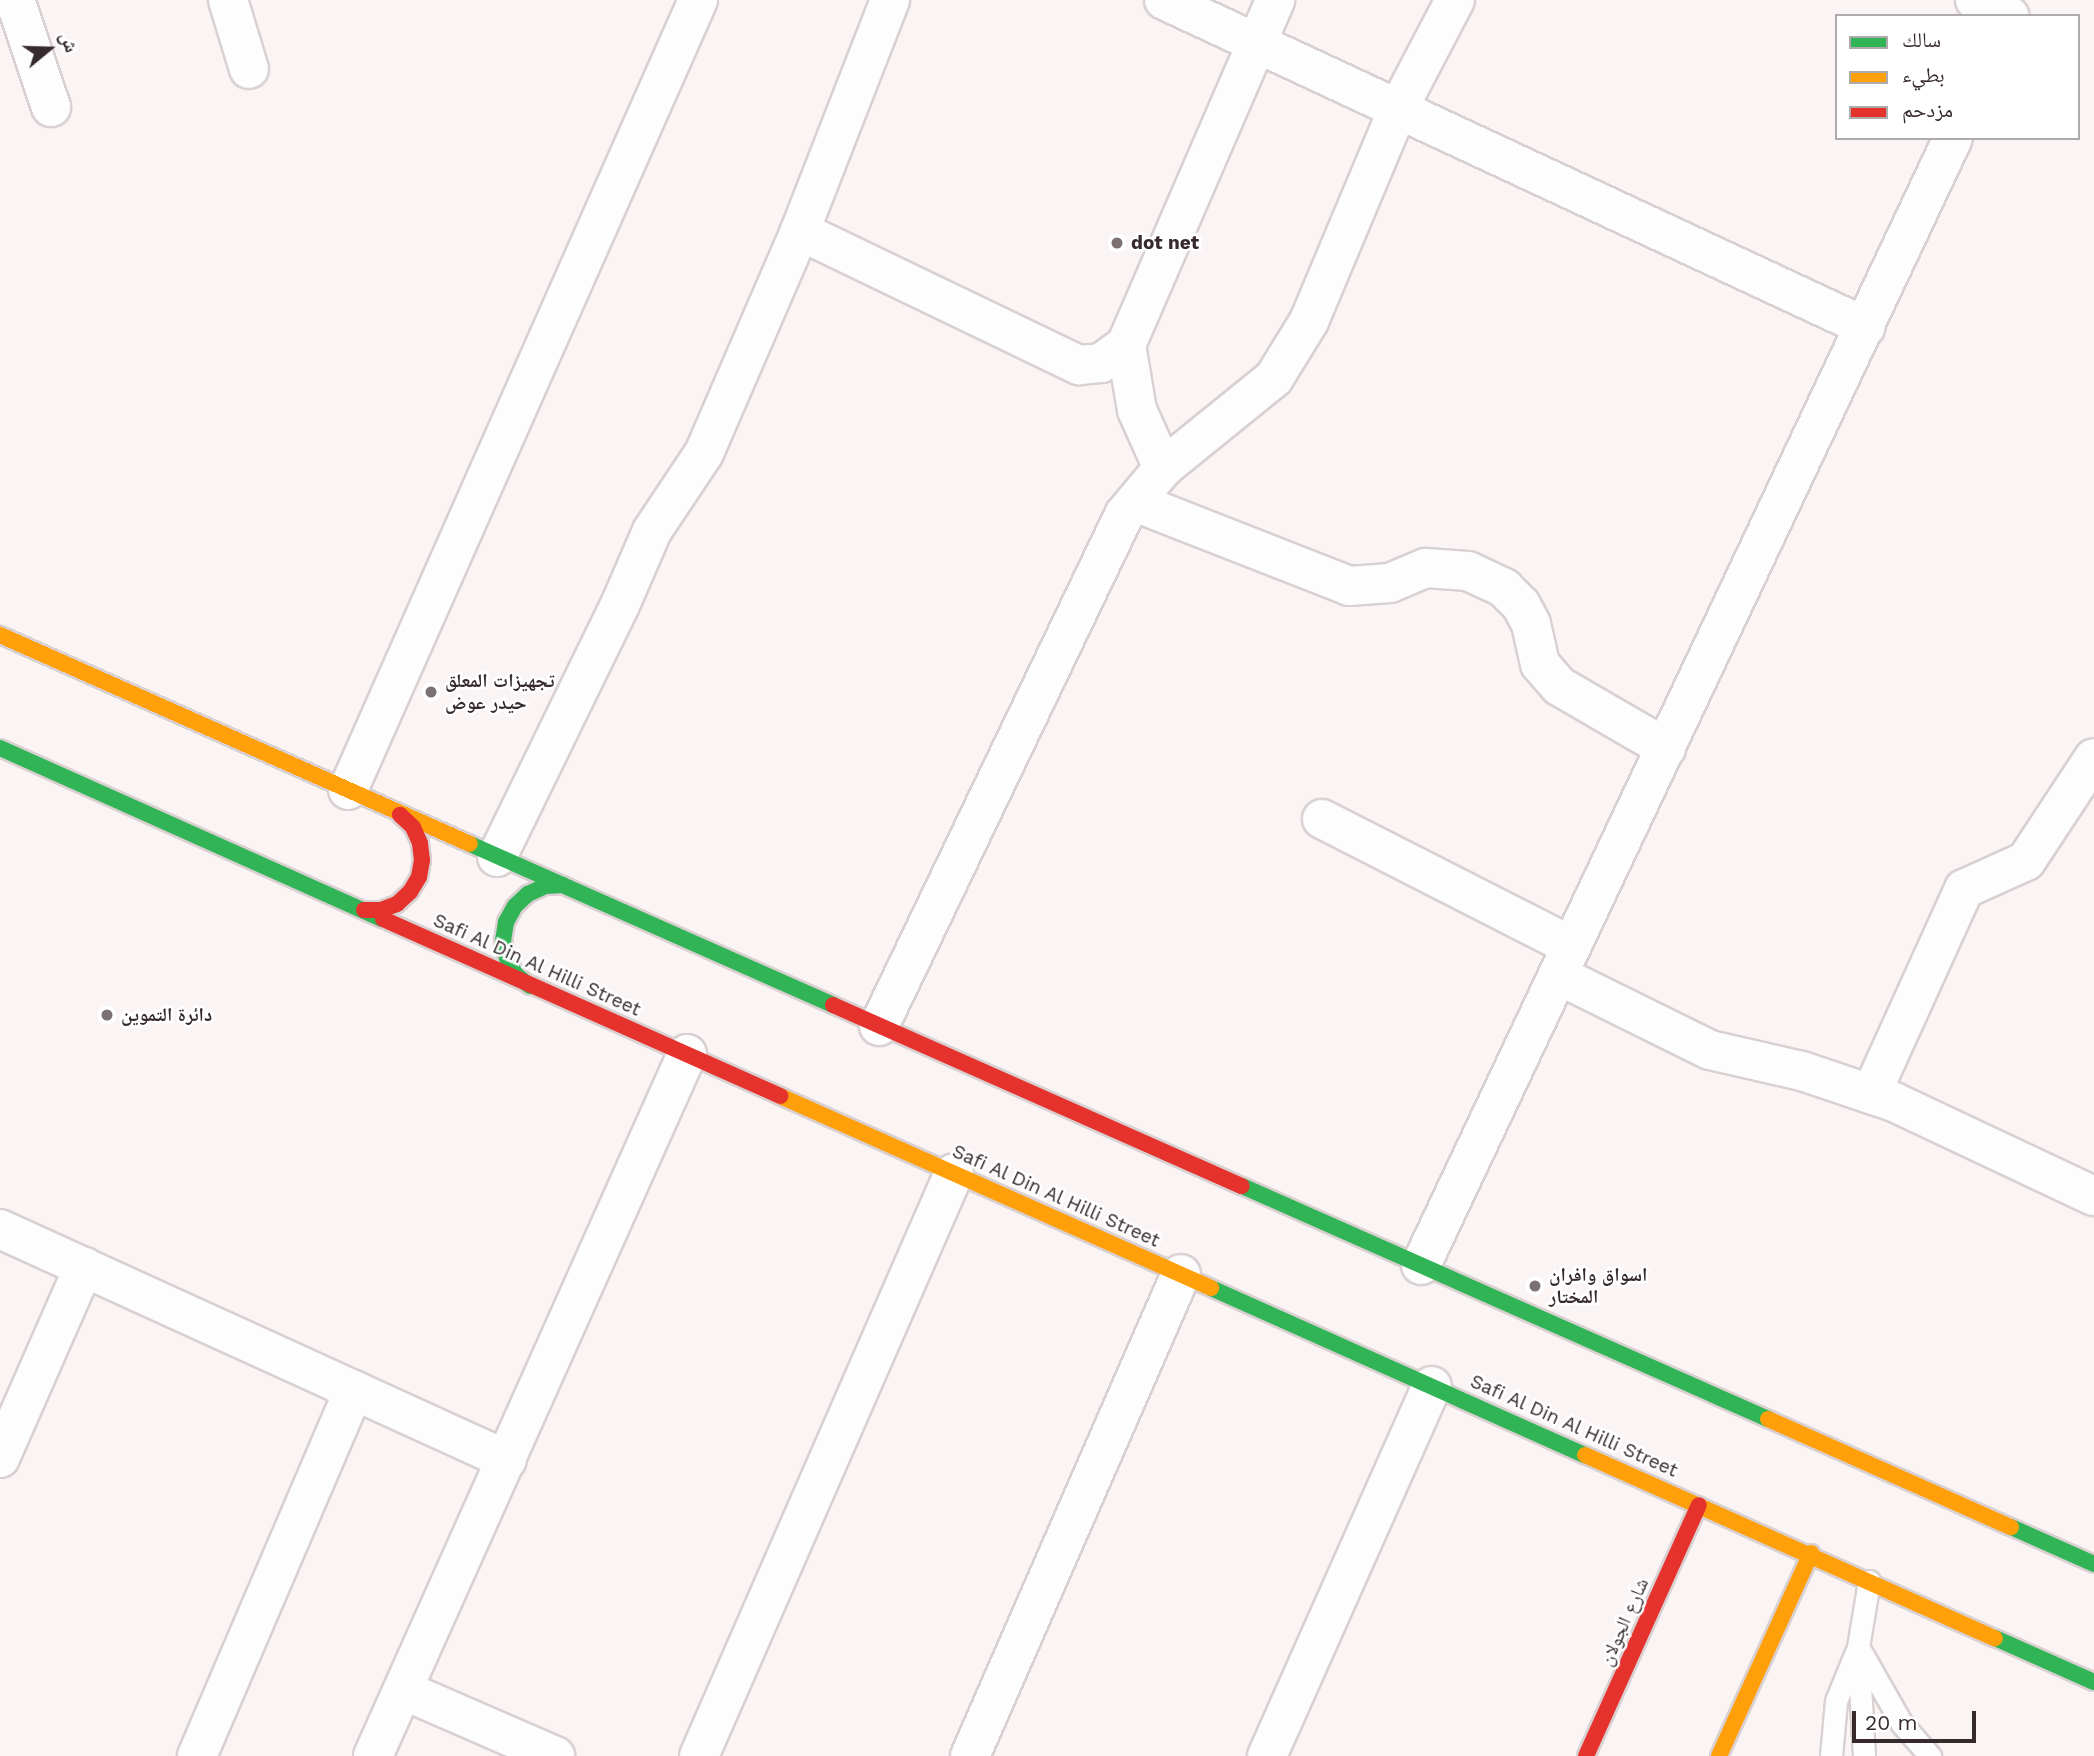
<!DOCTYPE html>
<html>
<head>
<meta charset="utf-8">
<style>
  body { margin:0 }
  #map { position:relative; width:2094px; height:1756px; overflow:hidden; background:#fbf4f5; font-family:"Work Sans","Noto Naskh Arabic",sans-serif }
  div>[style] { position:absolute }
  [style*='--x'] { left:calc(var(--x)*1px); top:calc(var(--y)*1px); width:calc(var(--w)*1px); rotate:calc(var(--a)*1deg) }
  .roads { filter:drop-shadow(2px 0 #d9d0d1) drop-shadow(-2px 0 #d9d0d1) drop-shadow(0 2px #d9d0d1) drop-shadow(0 -2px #d9d0d1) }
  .lane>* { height:21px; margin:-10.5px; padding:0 10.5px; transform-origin:10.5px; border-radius:10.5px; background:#fefdfe }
  .street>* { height:38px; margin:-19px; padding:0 19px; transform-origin:19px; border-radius:19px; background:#fefdfe }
  .fast>* { height:16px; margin:-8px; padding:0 8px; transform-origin:8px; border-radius:8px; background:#30b455 }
  .slow>* { height:16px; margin:-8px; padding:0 8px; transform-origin:8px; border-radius:8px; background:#ff9f0a }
  .jam>* { height:16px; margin:-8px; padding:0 8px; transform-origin:8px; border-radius:8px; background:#e5322d }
  .dots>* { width:19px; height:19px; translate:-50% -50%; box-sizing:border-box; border:4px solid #fff; border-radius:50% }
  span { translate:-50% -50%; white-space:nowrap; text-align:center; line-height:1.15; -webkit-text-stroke:5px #fff; paint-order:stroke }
  .poi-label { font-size:19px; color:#362a2d; font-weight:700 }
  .left { translate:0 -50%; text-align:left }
  .street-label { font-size:19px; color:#362a2d }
  .legend { position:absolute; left:1835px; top:14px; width:245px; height:126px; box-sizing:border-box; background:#fff; border:2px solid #afaaab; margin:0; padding:9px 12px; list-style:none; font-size:21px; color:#362a2d }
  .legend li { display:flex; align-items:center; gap:14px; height:35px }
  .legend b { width:35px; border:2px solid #afaaab }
  .north { position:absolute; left:14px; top:14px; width:70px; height:70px; -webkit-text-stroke:5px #fff; paint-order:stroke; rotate:71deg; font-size:19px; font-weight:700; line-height:28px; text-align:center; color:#362a2d }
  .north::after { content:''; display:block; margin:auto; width:24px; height:32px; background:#362a2d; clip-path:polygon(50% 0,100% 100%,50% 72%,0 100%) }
  .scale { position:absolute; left:1852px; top:1711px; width:124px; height:32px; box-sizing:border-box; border:4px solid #362a2d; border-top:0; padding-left:9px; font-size:21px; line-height:24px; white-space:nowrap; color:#362a2d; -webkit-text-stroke:5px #fff; paint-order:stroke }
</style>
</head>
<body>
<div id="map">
  <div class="roads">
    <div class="lane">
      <div style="--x:1861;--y:1652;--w:83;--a:60.3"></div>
      <div style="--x:1902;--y:1724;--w:43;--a:48.8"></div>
      <div style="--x:1831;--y:1756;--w:55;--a:-84.8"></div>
      <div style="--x:1836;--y:1701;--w:53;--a:-67.8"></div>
      <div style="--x:1864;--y:1756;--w:109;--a:-93.2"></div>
      <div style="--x:1858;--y:1647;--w:67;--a:-80.5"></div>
    </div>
    <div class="street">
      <div style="--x:15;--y:0;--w:113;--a:71.4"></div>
      <div style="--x:228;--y:0;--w:72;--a:73.1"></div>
      <div style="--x:1164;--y:0;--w:774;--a:24.98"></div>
      <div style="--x:1975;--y:0;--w:38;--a:25"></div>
      <div style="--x:800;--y:231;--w:310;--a:25.7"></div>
      <div style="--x:1079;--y:365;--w:22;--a:-5"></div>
      <div style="--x:1101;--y:363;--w:31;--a:-36"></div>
      <div style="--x:1126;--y:345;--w:376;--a:-66.6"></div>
      <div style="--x:1126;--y:345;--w:66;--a:80.4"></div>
      <div style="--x:1137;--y:410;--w:64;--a:65.9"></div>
      <div style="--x:1135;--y:502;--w:230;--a:21.4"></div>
      <div style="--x:1349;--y:586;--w:41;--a:-4.2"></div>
      <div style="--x:1390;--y:583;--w:39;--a:-23"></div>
      <div style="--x:1426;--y:568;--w:42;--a:4.1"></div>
      <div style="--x:1468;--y:571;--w:40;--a:25"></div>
      <div style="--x:1504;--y:588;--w:24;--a:45"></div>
      <div style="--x:1521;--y:605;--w:21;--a:62"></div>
      <div style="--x:1531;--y:624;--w:41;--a:77.3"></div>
      <div style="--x:1540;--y:664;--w:29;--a:49"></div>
      <div style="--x:1559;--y:686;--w:124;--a:30.1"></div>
      <div style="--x:348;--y:790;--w:864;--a:-66.1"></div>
      <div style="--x:1322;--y:819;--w:280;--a:27"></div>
      <div style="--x:497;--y:857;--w:280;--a:-64"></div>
      <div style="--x:620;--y:605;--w:81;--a:-66.6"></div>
      <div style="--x:652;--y:531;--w:94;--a:-56.3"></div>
      <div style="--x:704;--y:453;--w:242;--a:-66.6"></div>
      <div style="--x:800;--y:231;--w:248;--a:-68.7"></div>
      <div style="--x:1558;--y:975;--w:169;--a:26.3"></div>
      <div style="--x:1710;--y:1050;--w:94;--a:12.9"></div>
      <div style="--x:1802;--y:1071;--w:97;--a:18.6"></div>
      <div style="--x:1894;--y:1102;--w:221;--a:25.2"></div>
      <div style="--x:879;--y:1026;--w:567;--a:-64.38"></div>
      <div style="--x:1124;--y:515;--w:61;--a:-50.3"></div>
      <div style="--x:1163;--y:468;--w:143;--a:-39"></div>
      <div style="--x:1274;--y:378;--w:67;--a:-58.4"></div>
      <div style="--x:1309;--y:321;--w:230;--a:-67.2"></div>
      <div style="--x:1398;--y:109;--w:123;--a:-62.4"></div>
      <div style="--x:1871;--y:1094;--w:225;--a:-65.6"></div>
      <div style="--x:1964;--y:889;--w:68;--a:-24.3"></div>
      <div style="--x:2026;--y:861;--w:123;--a:-56.6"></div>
      <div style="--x:0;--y:1229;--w:557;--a:24.5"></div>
      <div style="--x:1421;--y:1265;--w:1246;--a:-64.73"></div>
      <div style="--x:0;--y:1458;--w:209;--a:-66.3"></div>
      <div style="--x:403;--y:1690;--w:166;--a:23.5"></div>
      <div style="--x:197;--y:1756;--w:398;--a:-66.8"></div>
      <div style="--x:373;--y:1756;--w:769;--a:-65.9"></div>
      <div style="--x:699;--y:1756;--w:636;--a:-66.38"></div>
      <div style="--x:970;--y:1756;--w:526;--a:-66.36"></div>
      <div style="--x:1267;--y:1756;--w:405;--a:-66"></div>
    </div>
    <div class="fast">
      <div style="--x:0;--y:748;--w:419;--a:24.1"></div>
      <div style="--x:470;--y:844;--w:397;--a:23.9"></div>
      <div style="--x:530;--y:986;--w:18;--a:-142"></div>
      <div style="--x:516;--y:975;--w:19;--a:-118"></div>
      <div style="--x:507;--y:958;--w:17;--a:-103"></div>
      <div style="--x:503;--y:941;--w:19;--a:-81"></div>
      <div style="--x:506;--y:922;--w:18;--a:-61"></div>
      <div style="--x:515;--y:906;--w:18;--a:-43"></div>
      <div style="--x:528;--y:894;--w:19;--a:-25"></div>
      <div style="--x:545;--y:886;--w:18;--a:-3"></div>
      <div style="--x:1242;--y:1186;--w:575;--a:23.89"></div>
      <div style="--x:1211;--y:1288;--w:410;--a:24.1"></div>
      <div style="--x:2011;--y:1527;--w:91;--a:24"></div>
      <div style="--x:1995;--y:1638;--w:108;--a:24"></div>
    </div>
    <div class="slow">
      <div style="--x:0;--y:635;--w:514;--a:23.97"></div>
      <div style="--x:780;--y:1096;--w:472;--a:24"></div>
      <div style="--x:1768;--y:1419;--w:266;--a:24"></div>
      <div style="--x:1585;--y:1455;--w:449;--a:24.1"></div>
      <div style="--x:1719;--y:1756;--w:223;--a:-65.6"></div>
    </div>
    <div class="jam">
      <div style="--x:364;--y:910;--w:17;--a:0"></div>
      <div style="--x:381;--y:910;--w:17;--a:-21"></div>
      <div style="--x:397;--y:904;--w:18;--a:-43"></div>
      <div style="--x:410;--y:892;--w:17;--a:-59"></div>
      <div style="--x:419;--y:877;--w:17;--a:-80"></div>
      <div style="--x:422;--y:860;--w:17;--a:-97"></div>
      <div style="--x:420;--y:843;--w:17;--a:-114"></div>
      <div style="--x:413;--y:827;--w:18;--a:-137"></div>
      <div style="--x:383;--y:919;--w:435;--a:24"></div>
      <div style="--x:833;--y:1005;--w:447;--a:23.9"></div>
      <div style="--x:1586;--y:1756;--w:275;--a:-65.8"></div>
    </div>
  </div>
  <div class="dots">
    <div style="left:1117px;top:243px;background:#7b7173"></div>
    <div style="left:431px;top:692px;background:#7b7173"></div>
    <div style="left:107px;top:1015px;background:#7b7173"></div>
    <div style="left:1535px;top:1286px;background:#7b7173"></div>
  </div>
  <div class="poi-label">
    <span class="left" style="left:1131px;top:243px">dot net</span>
    <span class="left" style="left:445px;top:692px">تجهيزات المعلق<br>حيدر عوض</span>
    <span class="left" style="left:121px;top:1015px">دائرة التموين</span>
    <span class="left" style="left:1549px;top:1286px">اسواق وافران<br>المختار</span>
  </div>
  <div class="street-label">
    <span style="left:537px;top:965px;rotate:24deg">Safi Al Din Al Hilli Street</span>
    <span style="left:1056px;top:1196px;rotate:24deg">Safi Al Din Al Hilli Street</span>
    <span style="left:1574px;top:1426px;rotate:24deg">Safi Al Din Al Hilli Street</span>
    <span style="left:1624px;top:1622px;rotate:-66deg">شارع الجولان</span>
  </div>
  <ul class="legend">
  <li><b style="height:9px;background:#30b455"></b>سالك</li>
  <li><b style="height:9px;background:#ff9f0a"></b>بطيء</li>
  <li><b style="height:9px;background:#e5322d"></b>مزدحم</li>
  </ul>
  <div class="north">ش</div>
  <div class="scale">20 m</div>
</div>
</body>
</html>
